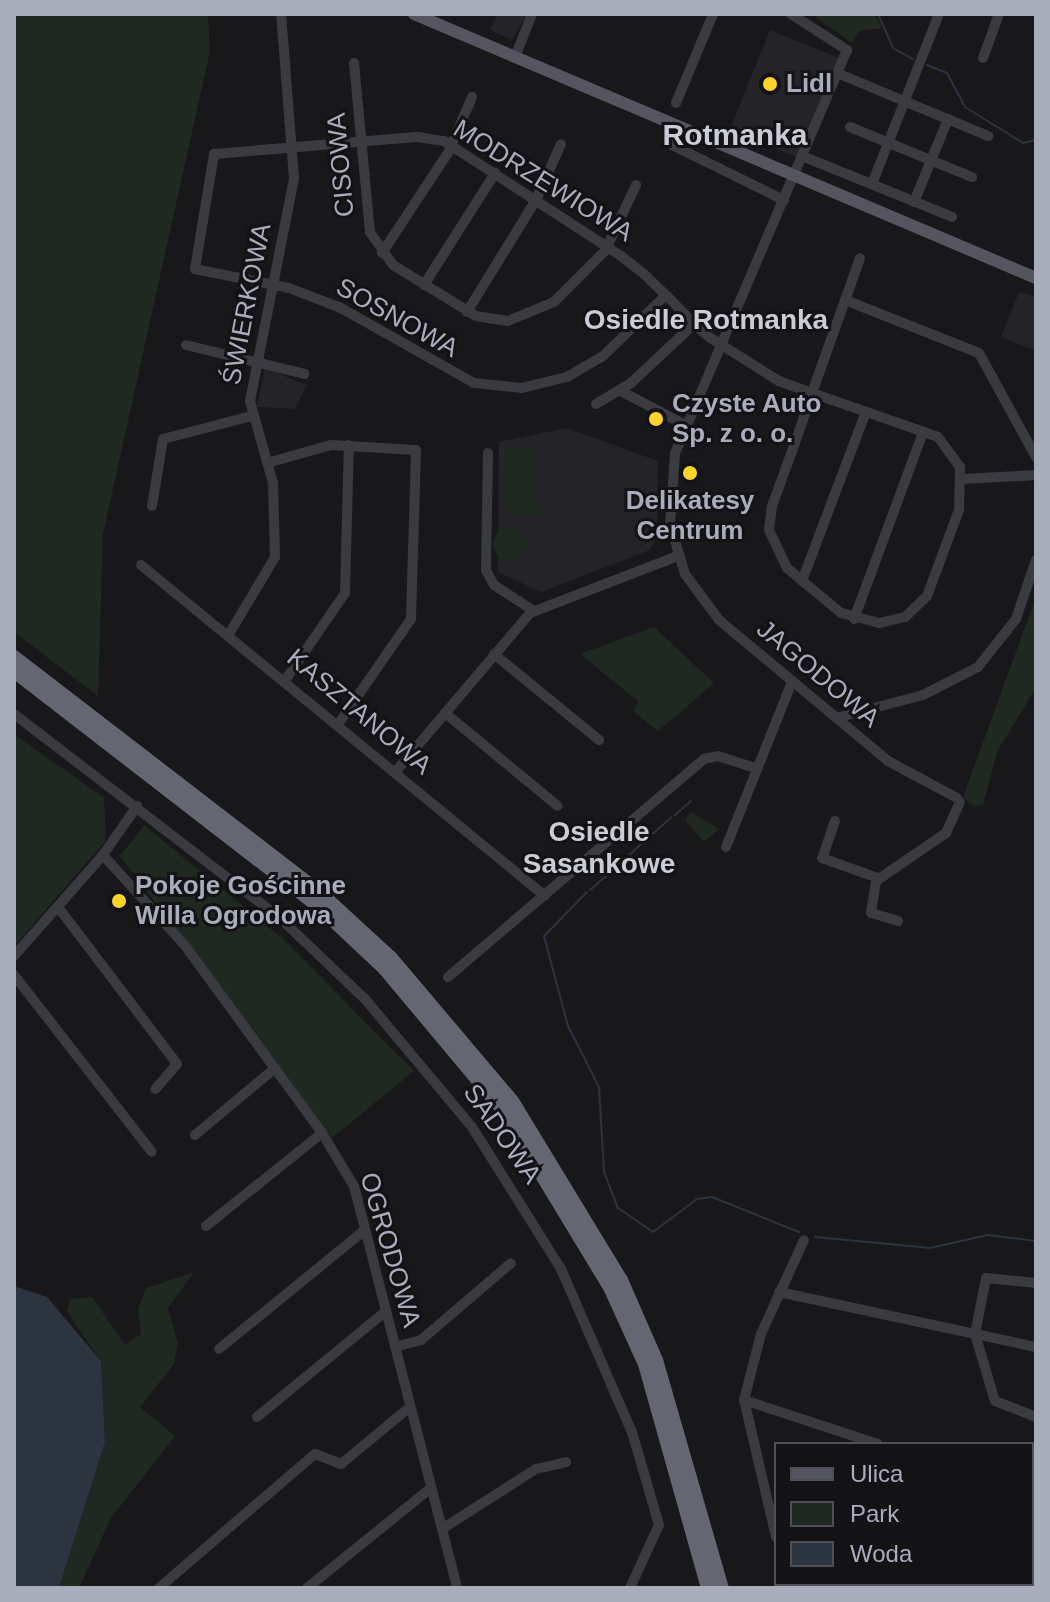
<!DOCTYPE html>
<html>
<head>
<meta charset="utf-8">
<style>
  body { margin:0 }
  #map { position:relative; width:1050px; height:1602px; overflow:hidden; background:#18171a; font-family:Arial,sans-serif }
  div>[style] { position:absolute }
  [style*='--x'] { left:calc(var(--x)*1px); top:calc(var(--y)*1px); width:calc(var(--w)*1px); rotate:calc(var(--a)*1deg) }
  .built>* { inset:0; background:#242327; transform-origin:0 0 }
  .green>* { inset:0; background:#1f2821; transform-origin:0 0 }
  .round { border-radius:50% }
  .water>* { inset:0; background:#2c343f }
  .stream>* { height:2px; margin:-1px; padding:0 1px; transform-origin:1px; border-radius:1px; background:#2c343f }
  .minor>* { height:10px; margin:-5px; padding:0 5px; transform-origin:5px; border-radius:5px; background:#3a3a41 }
  .major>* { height:12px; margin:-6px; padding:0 6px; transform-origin:6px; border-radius:6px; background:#54555e }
  .highway>* { height:14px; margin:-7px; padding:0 7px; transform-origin:7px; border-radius:7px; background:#646671 }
  .dots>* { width:22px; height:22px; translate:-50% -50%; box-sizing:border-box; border:4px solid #131215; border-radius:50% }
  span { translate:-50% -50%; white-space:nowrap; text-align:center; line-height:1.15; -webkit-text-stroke:6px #131215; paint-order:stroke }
  .poi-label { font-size:26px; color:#a9acbb; font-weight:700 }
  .left { translate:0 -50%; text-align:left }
  .street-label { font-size:26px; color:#a9acbb }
  .neighbourhood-label { font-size:28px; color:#caccd6; font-weight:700 }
  .quarter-label { font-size:30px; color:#caccd6; font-weight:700 }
  .frame { position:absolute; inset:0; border:16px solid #a9acbb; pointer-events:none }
  .legend { position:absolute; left:774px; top:1442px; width:260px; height:144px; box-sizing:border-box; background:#131215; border:2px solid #4f5057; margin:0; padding:10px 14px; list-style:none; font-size:24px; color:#a9acbb }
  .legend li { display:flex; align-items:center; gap:16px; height:40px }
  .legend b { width:40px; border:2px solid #4f5057 }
</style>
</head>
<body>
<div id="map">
  <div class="built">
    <div style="clip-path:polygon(497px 14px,527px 14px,512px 40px,490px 30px)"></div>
    <div style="left:770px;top:30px;width:74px;height:108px;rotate:22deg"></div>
    <div style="clip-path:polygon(1019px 292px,1036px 297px,1036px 351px,1001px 337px)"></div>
    <div style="clip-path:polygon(265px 368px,307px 385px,295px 409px,257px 407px)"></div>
    <div style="clip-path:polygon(567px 428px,658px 461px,657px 537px,650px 550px,541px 592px,498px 572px,499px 442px)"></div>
  </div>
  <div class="green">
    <div style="clip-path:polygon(14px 14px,208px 14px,210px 51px,103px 534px,98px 696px,14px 632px)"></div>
    <div style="clip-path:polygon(812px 14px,875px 14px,882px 28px,859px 31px,852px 43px)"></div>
    <div style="left:538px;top:448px;width:68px;height:32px;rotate:89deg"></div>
    <div class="round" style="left:493px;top:528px;width:32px;height:32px"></div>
    <div style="clip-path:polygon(1036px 597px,1036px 688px,998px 750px,983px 804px,974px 807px,963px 797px)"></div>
    <div style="clip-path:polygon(654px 627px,714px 683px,658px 731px,633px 711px,639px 702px,580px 654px)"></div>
    <div style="clip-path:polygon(14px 734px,104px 798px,106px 840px,14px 947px)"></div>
    <div style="clip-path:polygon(691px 812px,719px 829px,704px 842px,685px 820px)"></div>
    <div style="clip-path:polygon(144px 825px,281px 937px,414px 1071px,332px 1138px,120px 856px)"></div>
    <div style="clip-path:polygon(194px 1272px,168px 1308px,178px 1343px,174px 1364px,140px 1407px,175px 1436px,111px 1518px,79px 1588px,59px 1588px,105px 1442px,101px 1361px,67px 1312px,70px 1299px,92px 1297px,125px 1345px,141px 1334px,138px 1309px,146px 1288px)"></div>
  </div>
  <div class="water">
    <div style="clip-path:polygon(14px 1286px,47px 1297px,101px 1361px,105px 1442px,59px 1588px,14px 1588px)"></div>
  </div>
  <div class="stream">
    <div style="--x:878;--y:14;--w:37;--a:66"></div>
    <div style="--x:893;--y:48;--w:23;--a:29"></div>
    <div style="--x:927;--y:65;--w:22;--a:22"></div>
    <div style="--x:947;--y:73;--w:38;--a:62"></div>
    <div style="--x:965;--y:107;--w:68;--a:31.8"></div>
    <div style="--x:1023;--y:143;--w:13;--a:-13"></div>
    <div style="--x:675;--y:815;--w:21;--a:-41"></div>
    <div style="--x:649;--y:837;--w:30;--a:-41"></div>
    <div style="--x:618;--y:865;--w:38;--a:-42"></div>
    <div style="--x:590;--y:890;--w:33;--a:-41"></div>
    <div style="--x:587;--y:892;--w:62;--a:134.3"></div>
    <div style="--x:544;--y:936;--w:93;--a:75.1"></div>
    <div style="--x:568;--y:1026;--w:68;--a:63.1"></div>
    <div style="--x:599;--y:1087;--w:85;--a:86.6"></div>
    <div style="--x:604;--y:1172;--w:39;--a:69"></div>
    <div style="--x:618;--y:1208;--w:42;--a:34.4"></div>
    <div style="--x:653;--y:1232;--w:55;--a:-36.9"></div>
    <div style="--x:697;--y:1199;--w:15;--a:-8"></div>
    <div style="--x:712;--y:1197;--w:94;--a:21.9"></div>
    <div style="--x:815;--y:1237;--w:116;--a:5.5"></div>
    <div style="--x:930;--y:1248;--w:58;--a:-12.8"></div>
    <div style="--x:987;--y:1235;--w:49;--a:7"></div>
  </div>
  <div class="minor">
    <div style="--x:791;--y:14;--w:67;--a:32.7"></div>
    <div style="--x:847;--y:50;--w:438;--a:113.1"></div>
    <div style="--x:675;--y:453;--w:71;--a:94"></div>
    <div style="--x:670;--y:524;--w:52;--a:73.3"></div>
    <div style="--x:685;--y:574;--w:57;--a:53.5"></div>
    <div style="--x:719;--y:620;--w:220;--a:39.8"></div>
    <div style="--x:888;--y:761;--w:78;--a:28.2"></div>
    <div style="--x:515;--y:57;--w:46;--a:-68.4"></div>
    <div style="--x:983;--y:58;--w:47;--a:-70"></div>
    <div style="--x:354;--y:63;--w:170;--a:84.6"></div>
    <div style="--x:370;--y:232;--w:40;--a:55.1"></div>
    <div style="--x:393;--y:265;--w:97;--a:31.6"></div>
    <div style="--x:476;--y:316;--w:32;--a:9"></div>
    <div style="--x:508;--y:321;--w:50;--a:-22.4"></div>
    <div style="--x:554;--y:302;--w:72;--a:-45"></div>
    <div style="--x:605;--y:251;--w:73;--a:-64.8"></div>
    <div style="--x:837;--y:73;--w:164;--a:22.6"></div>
    <div style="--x:676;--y:103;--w:96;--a:-67.4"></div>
    <div style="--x:850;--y:127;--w:132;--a:22.3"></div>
    <div style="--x:672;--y:145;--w:125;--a:26.2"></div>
    <div style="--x:802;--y:156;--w:162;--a:22.1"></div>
    <div style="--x:872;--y:184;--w:183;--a:-68.5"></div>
    <div style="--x:914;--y:202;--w:90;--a:-67.7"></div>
    <div style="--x:382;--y:253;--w:120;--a:-56.6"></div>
    <div style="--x:448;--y:153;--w:61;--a:-66.8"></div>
    <div style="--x:424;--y:285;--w:133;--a:-57.6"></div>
    <div style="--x:666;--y:295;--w:88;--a:135.9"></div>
    <div style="--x:603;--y:356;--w:42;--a:149.7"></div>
    <div style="--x:567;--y:377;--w:46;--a:166.3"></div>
    <div style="--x:522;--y:388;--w:48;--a:-174.1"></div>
    <div style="--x:474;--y:383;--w:153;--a:-150.6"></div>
    <div style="--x:341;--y:308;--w:56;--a:-159"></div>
    <div style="--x:289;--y:288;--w:96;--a:-168.6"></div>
    <div style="--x:195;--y:269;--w:117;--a:-80.6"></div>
    <div style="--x:214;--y:154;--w:205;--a:-4.8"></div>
    <div style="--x:418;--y:137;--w:26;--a:9"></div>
    <div style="--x:444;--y:141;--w:211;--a:33"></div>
    <div style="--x:621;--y:256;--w:29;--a:38"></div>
    <div style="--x:644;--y:274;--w:30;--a:44"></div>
    <div style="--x:666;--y:295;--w:40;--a:46"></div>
    <div style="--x:694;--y:324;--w:20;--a:41"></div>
    <div style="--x:709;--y:337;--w:83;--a:32.2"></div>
    <div style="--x:779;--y:381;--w:35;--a:20"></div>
    <div style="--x:812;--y:393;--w:133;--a:19.2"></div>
    <div style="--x:938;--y:437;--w:37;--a:54"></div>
    <div style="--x:960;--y:467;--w:43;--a:91.3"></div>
    <div style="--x:959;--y:510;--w:92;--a:110.4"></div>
    <div style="--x:927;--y:596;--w:30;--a:136"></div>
    <div style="--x:905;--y:617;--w:27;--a:167"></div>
    <div style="--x:879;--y:623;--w:39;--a:-165"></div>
    <div style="--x:841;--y:613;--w:70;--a:-140.2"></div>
    <div style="--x:787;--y:568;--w:42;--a:-115.3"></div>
    <div style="--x:769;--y:530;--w:24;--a:-83"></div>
    <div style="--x:772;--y:506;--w:67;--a:-69.9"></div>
    <div style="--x:795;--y:443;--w:53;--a:-71.2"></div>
    <div style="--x:812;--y:393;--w:143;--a:-70.4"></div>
    <div style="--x:845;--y:300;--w:144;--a:21.6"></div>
    <div style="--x:979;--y:353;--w:119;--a:61.3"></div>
    <div style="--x:467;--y:312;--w:132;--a:-58.4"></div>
    <div style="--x:536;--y:200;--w:61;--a:-65.9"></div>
    <div style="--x:186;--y:345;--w:122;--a:13.7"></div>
    <div style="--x:619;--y:390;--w:77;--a:27.9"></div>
    <div style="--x:596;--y:404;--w:41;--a:-31"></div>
    <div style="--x:631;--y:383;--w:86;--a:-43.1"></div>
    <div style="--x:488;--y:453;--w:117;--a:91"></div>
    <div style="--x:486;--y:570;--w:17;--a:62"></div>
    <div style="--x:494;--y:585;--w:48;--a:33"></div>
    <div style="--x:267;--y:463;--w:66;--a:-15.7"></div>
    <div style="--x:331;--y:445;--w:85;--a:3.4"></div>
    <div style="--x:416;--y:450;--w:169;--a:91.7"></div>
    <div style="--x:411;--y:619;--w:126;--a:124.7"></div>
    <div style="--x:963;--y:479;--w:73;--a:-3.1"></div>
    <div style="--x:152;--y:506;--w:68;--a:-80.7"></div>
    <div style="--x:163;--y:439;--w:92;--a:-14.5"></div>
    <div style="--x:141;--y:565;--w:522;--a:39.33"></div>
    <div style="--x:802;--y:581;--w:181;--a:-69.3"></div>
    <div style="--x:854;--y:619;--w:199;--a:-69.7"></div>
    <div style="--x:229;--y:634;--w:90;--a:-59.1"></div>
    <div style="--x:275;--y:557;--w:74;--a:-91.5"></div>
    <div style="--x:273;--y:483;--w:85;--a:-105.7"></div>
    <div style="--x:250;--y:401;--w:227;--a:-78.8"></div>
    <div style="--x:294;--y:178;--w:165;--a:-94.5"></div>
    <div style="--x:494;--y:654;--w:136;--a:39.3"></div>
    <div style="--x:286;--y:679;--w:104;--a:-55.5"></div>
    <div style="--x:345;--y:593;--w:148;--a:-88.5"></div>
    <div style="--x:445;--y:713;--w:146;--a:39.5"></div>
    <div style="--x:14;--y:714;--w:338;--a:37.5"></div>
    <div style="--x:282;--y:920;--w:115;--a:43.6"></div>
    <div style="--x:365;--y:999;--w:167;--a:50.1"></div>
    <div style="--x:472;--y:1127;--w:168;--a:57.9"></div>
    <div style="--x:561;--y:1269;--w:178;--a:66.5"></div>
    <div style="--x:632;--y:1432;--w:97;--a:73.8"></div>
    <div style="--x:659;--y:1525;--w:69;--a:114.7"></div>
    <div style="--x:836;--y:718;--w:90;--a:-14.8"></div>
    <div style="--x:923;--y:695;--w:62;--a:-27"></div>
    <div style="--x:978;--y:667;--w:61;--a:-51.6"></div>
    <div style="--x:1016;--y:619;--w:62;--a:-71.3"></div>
    <div style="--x:397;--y:770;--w:206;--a:-49.7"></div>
    <div style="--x:530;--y:613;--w:159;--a:-21.1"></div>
    <div style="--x:835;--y:821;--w:39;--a:109"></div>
    <div style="--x:822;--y:858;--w:59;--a:19.7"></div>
    <div style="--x:726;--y:847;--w:178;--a:-68.2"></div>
    <div style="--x:103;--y:855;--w:60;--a:-55.2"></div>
    <div style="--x:58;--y:907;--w:197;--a:52.8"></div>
    <div style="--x:177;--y:1064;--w:33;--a:131"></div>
    <div style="--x:898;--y:921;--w:28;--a:-163"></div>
    <div style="--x:871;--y:913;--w:32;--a:-81"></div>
    <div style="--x:876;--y:881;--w:85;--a:-34.4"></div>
    <div style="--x:946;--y:833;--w:34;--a:-66"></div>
    <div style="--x:14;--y:956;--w:135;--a:-48.6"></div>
    <div style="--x:103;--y:855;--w:124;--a:47.9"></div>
    <div style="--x:186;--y:947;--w:230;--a:53.8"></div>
    <div style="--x:322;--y:1133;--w:62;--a:58.9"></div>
    <div style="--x:354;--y:1186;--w:415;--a:75.6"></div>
    <div style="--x:14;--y:975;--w:224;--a:52.1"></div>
    <div style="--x:448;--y:977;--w:336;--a:-40.4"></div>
    <div style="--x:704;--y:759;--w:14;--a:-12"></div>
    <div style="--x:718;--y:756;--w:39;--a:18"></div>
    <div style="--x:195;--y:1135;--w:104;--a:-39.9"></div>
    <div style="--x:206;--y:1226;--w:149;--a:-38.7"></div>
    <div style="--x:1036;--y:1283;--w:50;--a:-174.3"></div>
    <div style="--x:986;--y:1278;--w:57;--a:101.1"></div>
    <div style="--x:975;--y:1334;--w:70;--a:73.4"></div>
    <div style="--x:995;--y:1401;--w:44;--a:21.3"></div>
    <div style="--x:779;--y:1292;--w:263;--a:12.1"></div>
    <div style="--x:395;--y:1347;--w:27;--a:-15"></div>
    <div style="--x:421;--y:1340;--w:118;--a:-40.5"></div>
    <div style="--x:219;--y:1349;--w:188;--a:-39.2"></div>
    <div style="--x:744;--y:1400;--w:141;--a:18.2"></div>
    <div style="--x:257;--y:1417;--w:167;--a:-39.4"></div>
    <div style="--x:442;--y:1529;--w:112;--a:-32.6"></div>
    <div style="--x:536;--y:1469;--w:31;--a:-13"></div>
    <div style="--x:776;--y:1537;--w:141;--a:-103.1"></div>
    <div style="--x:744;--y:1400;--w:68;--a:-75.6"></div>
    <div style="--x:761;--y:1334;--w:103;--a:-65.4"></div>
    <div style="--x:886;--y:1584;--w:14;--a:17"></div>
    <div style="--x:159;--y:1588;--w:206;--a:-40.7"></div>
    <div style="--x:315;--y:1454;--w:28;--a:21"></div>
    <div style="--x:341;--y:1464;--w:89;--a:-39.6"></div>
    <div style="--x:307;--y:1588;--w:159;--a:-38.9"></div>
  </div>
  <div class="major">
    <div style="--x:414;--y:14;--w:676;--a:23"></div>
  </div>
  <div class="highway">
    <div style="--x:14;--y:657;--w:386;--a:37.6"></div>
    <div style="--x:320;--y:893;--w:96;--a:42.5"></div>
    <div style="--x:391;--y:958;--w:187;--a:49.8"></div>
    <div style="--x:512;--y:1101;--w:210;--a:58.7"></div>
    <div style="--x:621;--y:1280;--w:87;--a:66.4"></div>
    <div style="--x:656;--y:1360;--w:237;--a:73.9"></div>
    <div style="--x:14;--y:671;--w:384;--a:37.7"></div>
    <div style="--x:318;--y:906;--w:92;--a:43.2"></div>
    <div style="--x:385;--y:969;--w:182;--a:50.1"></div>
    <div style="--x:502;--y:1109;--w:208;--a:58.8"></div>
    <div style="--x:610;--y:1287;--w:85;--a:65.6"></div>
    <div style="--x:645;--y:1364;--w:233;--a:74.3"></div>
  </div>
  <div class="dots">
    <div style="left:770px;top:84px;background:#ffd32a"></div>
    <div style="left:656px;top:419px;background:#ffd32a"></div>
    <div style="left:690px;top:473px;background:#ffd32a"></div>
    <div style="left:119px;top:901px;background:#ffd32a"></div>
  </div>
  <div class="poi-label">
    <span class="left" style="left:786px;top:84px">Lidl</span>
    <span class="left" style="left:672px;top:419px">Czyste Auto<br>Sp. z o. o.</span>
    <span style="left:690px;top:516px">Delikatesy<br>Centrum</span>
    <span class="left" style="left:135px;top:901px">Pokoje Gościnne<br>Willa Ogrodowa</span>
  </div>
  <div class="street-label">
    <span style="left:341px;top:165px;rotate:-95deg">CISOWA</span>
    <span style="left:543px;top:181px;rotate:32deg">MODRZEWIOWA</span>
    <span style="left:247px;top:304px;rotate:-79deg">ŚWIERKOWA</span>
    <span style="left:397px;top:318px;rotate:29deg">SOSNOWA</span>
    <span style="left:818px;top:674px;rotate:40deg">JAGODOWA</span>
    <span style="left:359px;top:712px;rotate:40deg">KASZTANOWA</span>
    <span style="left:502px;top:1134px;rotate:55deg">SADOWA</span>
    <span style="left:390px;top:1250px;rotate:74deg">OGRODOWA</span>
  </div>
  <div class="neighbourhood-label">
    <span style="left:706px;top:320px">Osiedle Rotmanka</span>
    <span style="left:599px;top:848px">Osiedle<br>Sasankowe</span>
  </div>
  <div class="quarter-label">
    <span style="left:735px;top:135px">Rotmanka</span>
  </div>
  <div class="frame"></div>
  <ul class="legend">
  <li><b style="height:10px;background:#54555e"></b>Ulica</li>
  <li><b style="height:22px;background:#1f2821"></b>Park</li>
  <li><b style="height:22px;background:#2c343f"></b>Woda</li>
  </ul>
</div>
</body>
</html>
